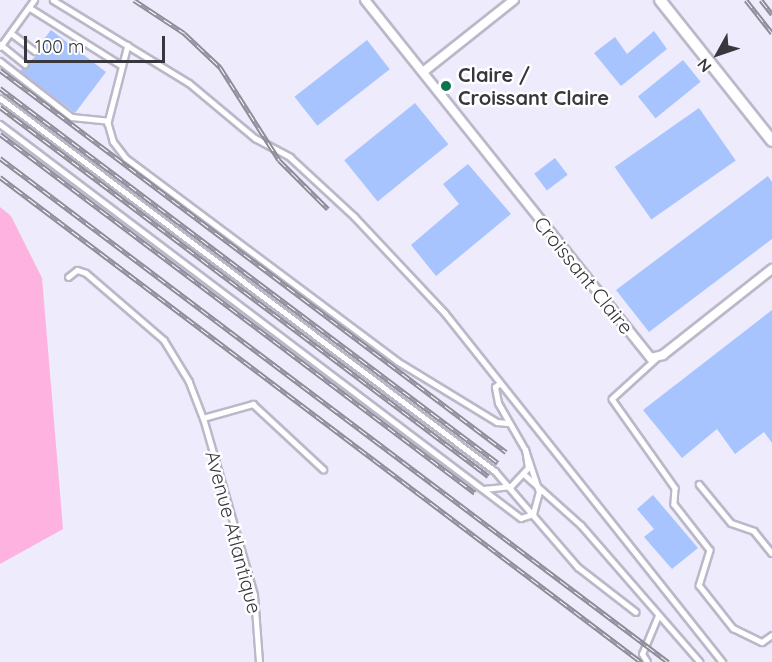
<!DOCTYPE html>
<html>
<head>
<meta charset="utf-8">
<style>
  body { margin:0 }
  #map { position:relative; width:772px; height:662px; overflow:hidden; background:#edebfc; font-family:Quicksand,sans-serif }
  div>[style] { position:absolute }
  [style*='--x'] { left:calc(var(--x)*1px); top:calc(var(--y)*1px); width:calc(var(--w)*1px); rotate:calc(var(--a)*1deg) }
  .green>* { inset:0; background:#fdb2df }
  .building>* { inset:0; background:#a8c4ff; transform-origin:0 0 }
  .roads { filter:drop-shadow(2px 0 #bab8c9) drop-shadow(-2px 0 #bab8c9) drop-shadow(0 2px #bab8c9) drop-shadow(0 -2px #bab8c9) }
  .service>* { height:4.5px; margin:-2.25px; padding:0 2.25px; transform-origin:2.25px; border-radius:2.25px; background:#fff }
  .minor>* { height:8px; margin:-4px; padding:0 4px; transform-origin:4px; border-radius:4px; background:#fff }
  .tertiary>* { height:10px; margin:-5px; padding:0 5px; transform-origin:5px; border-radius:5px; background:#fff }
  .rail>* { height:5px; margin-top:-2.5px; transform-origin:0; background:repeating-linear-gradient(90deg,#fff 0 9px,#8e8c98 0 18px); box-sizing:border-box; border-block:2px solid #8e8c98 }
  .dots>* { width:16px; height:16px; translate:-50% -50%; box-sizing:border-box; border:3px solid #fff; border-radius:50% }
  span { translate:-50% -50%; white-space:nowrap; text-align:center; line-height:1.15; -webkit-text-stroke:5px #fff; paint-order:stroke }
  .poi-label { font-size:20px; color:#38373e; font-weight:700 }
  .left { translate:0 -50%; text-align:left }
  .street-label { font-size:20px; color:#38373e }
  .north { position:absolute; left:688px; top:24px; width:60px; height:60px; -webkit-text-stroke:4px #fff; paint-order:stroke; rotate:230deg; font-size:16px; font-weight:700; line-height:24px; text-align:center; color:#38373e }
  .north::after { content:''; display:block; margin:auto; width:21px; height:27px; background:#38373e; clip-path:polygon(50% 0,100% 100%,50% 72%,0 100%) }
  .scale { position:absolute; left:24px; top:36px; width:141px; height:27px; box-sizing:border-box; border:3px solid #38373e; border-top:0; padding-left:8px; font-size:18px; line-height:21px; white-space:nowrap; color:#38373e; -webkit-text-stroke:4px #fff; paint-order:stroke }
</style>
</head>
<body>
<div id="map">
  <div class="green">
    <div style="clip-path:polygon(0 207px,11px 216px,42px 278px,63px 529px,0 564px)"></div>
  </div>
  <div class="building">
    <div style="clip-path:polygon(51px 30px,106px 72px,75px 113px,20px 71px,39px 53px,38px 47px)"></div>
    <div style="clip-path:polygon(654px 31px,667px 49px,621px 86px,594px 53px,615px 37px,627px 54px)"></div>
    <div style="left:367px;top:40px;width:37px;height:92px;rotate:52deg"></div>
    <div style="left:683px;top:60px;width:28px;height:58px;rotate:51deg"></div>
    <div style="left:415px;top:103px;width:53px;height:91px;rotate:51deg"></div>
    <div style="left:699px;top:108px;width:64px;height:103px;rotate:55deg"></div>
    <div style="left:555px;top:158px;width:21px;height:26px;rotate:53deg"></div>
    <div style="clip-path:polygon(468px 164px,511px 214px,436px 276px,411px 245px,459px 204px,443px 184px)"></div>
    <div style="clip-path:polygon(768px 176px,772px 182px,772px 239px,649px 332px,616px 290px)"></div>
    <div style="clip-path:polygon(772px 310px,772px 443px,764px 432px,735px 454px,717px 429px,682px 458px,643px 410px)"></div>
    <div style="clip-path:polygon(653px 495px,698px 548px,672px 569px,644px 537px,654px 529px,637px 509px)"></div>
  </div>
  <div class="roads">
    <div class="service">
      <div style="--x:53;--y:0;--w:159;--a:31.4"></div>
      <div style="--x:189;--y:83;--w:86;--a:39.8"></div>
      <div style="--x:255;--y:138;--w:40;--a:28"></div>
      <div style="--x:290;--y:157;--w:87;--a:42.7"></div>
      <div style="--x:354;--y:216;--w:133;--a:46.8"></div>
      <div style="--x:445;--y:313;--w:446;--a:51.5"></div>
      <div style="--x:30;--y:8;--w:107;--a:32.1"></div>
      <div style="--x:11;--y:33;--w:30;--a:37"></div>
      <div style="--x:0;--y:44;--w:32;--a:39"></div>
      <div style="--x:128;--y:45;--w:81;--a:104.4"></div>
      <div style="--x:108;--y:123;--w:19;--a:74"></div>
      <div style="--x:113;--y:141;--w:21;--a:53"></div>
      <div style="--x:126;--y:158;--w:339;--a:36.8"></div>
      <div style="--x:397;--y:361;--w:117;--a:31.4"></div>
      <div style="--x:497;--y:422;--w:10;--a:6"></div>
      <div style="--x:0;--y:47;--w:58;--a:-54.1"></div>
      <div style="--x:0;--y:61;--w:91;--a:37.9"></div>
      <div style="--x:72;--y:117;--w:36;--a:6"></div>
      <div style="--x:0;--y:98;--w:620;--a:37"></div>
      <div style="--x:495;--y:471;--w:127;--a:49.2"></div>
      <div style="--x:578;--y:567;--w:73;--a:37.8"></div>
      <div style="--x:0;--y:124;--w:653;--a:37.1"></div>
      <div style="--x:521;--y:518;--w:13;--a:-18"></div>
      <div style="--x:533;--y:514;--w:23;--a:-75"></div>
      <div style="--x:539;--y:492;--w:44;--a:-108.4"></div>
      <div style="--x:68;--y:277;--w:11;--a:-38"></div>
      <div style="--x:77;--y:270;--w:9;--a:18"></div>
      <div style="--x:86;--y:273;--w:103;--a:40.7"></div>
      <div style="--x:164;--y:340;--w:48;--a:58.6"></div>
      <div style="--x:189;--y:381;--w:40;--a:69"></div>
      <div style="--x:656;--y:359;--w:59;--a:137.7"></div>
      <div style="--x:612;--y:399;--w:109;--a:54.7"></div>
      <div style="--x:675;--y:488;--w:16;--a:94"></div>
      <div style="--x:674;--y:504;--w:58;--a:52"></div>
      <div style="--x:710;--y:550;--w:37;--a:107"></div>
      <div style="--x:699;--y:585;--w:55;--a:51.7"></div>
      <div style="--x:733;--y:628;--w:32;--a:26"></div>
      <div style="--x:762;--y:642;--w:12;--a:-35"></div>
      <div style="--x:525;--y:475;--w:75;--a:41.8"></div>
      <div style="--x:581;--y:525;--w:181;--a:49"></div>
      <div style="--x:699;--y:484;--w:50;--a:50.6"></div>
      <div style="--x:731;--y:523;--w:24;--a:19"></div>
      <div style="--x:754;--y:531;--w:28;--a:51"></div>
      <div style="--x:484;--y:489;--w:27;--a:-6"></div>
      <div style="--x:511;--y:486;--w:25;--a:-47"></div>
      <div style="--x:528;--y:468;--w:18;--a:-99"></div>
      <div style="--x:525;--y:450;--w:54;--a:-119.9"></div>
      <div style="--x:498;--y:403;--w:16;--a:-101"></div>
      <div style="--x:495;--y:387;--w:6;--a:-39"></div>
      <div style="--x:259;--y:662;--w:67;--a:-94.3"></div>
      <div style="--x:254;--y:595;--w:184;--a:-106.1"></div>
      <div style="--x:203;--y:418;--w:52;--a:-15.6"></div>
      <div style="--x:253;--y:404;--w:96;--a:42.9"></div>
      <div style="--x:647;--y:662;--w:9;--a:-122"></div>
      <div style="--x:642;--y:654;--w:41;--a:-67.2"></div>
    </div>
    <div class="minor">
      <div style="--x:365;--y:0;--w:458;--a:51.4"></div>
      <div style="--x:651;--y:358;--w:12;--a:-14"></div>
      <div style="--x:663;--y:355;--w:139;--a:-38.3"></div>
      <div style="--x:423;--y:72;--w:116;--a:-38.4"></div>
    </div>
    <div class="tertiary">
      <div style="--x:660;--y:0;--w:180;--a:51.5"></div>
    </div>
  </div>
  <div class="rail">
    <div style="--x:134;--y:0;--w:60;--a:33.4"></div>
    <div style="--x:184;--y:33;--w:50;--a:43.4"></div>
    <div style="--x:220;--y:67;--w:110;--a:57.6"></div>
    <div style="--x:279;--y:160;--w:69;--a:45"></div>
    <div style="--x:746;--y:0;--w:42;--a:51.8"></div>
    <div style="--x:761;--y:0;--w:18;--a:52"></div>
    <div style="--x:0;--y:70;--w:634;--a:37.05"></div>
    <div style="--x:0;--y:88;--w:623;--a:36.98"></div>
    <div style="--x:0;--y:107;--w:612;--a:37.09"></div>
    <div style="--x:0;--y:134;--w:595;--a:37.08"></div>
    <div style="--x:0;--y:158;--w:837;--a:37.03"></div>
    <div style="--x:0;--y:177;--w:804;--a:37.11"></div>
  </div>
  <div class="dots">
    <div style="left:446px;top:86px;background:#0c754e"></div>
  </div>
  <div class="poi-label">
    <span class="left" style="left:458px;top:86px">Claire /<br>Croissant Claire</span>
  </div>
  <div class="street-label">
    <span style="left:584px;top:275px;rotate:51deg">Croissant Claire</span>
    <span style="left:234px;top:532px;rotate:75deg">Avenue Atlantique</span>
  </div>
  <div class="north">N</div>
  <div class="scale">100 m</div>
</div>
</body>
</html>
